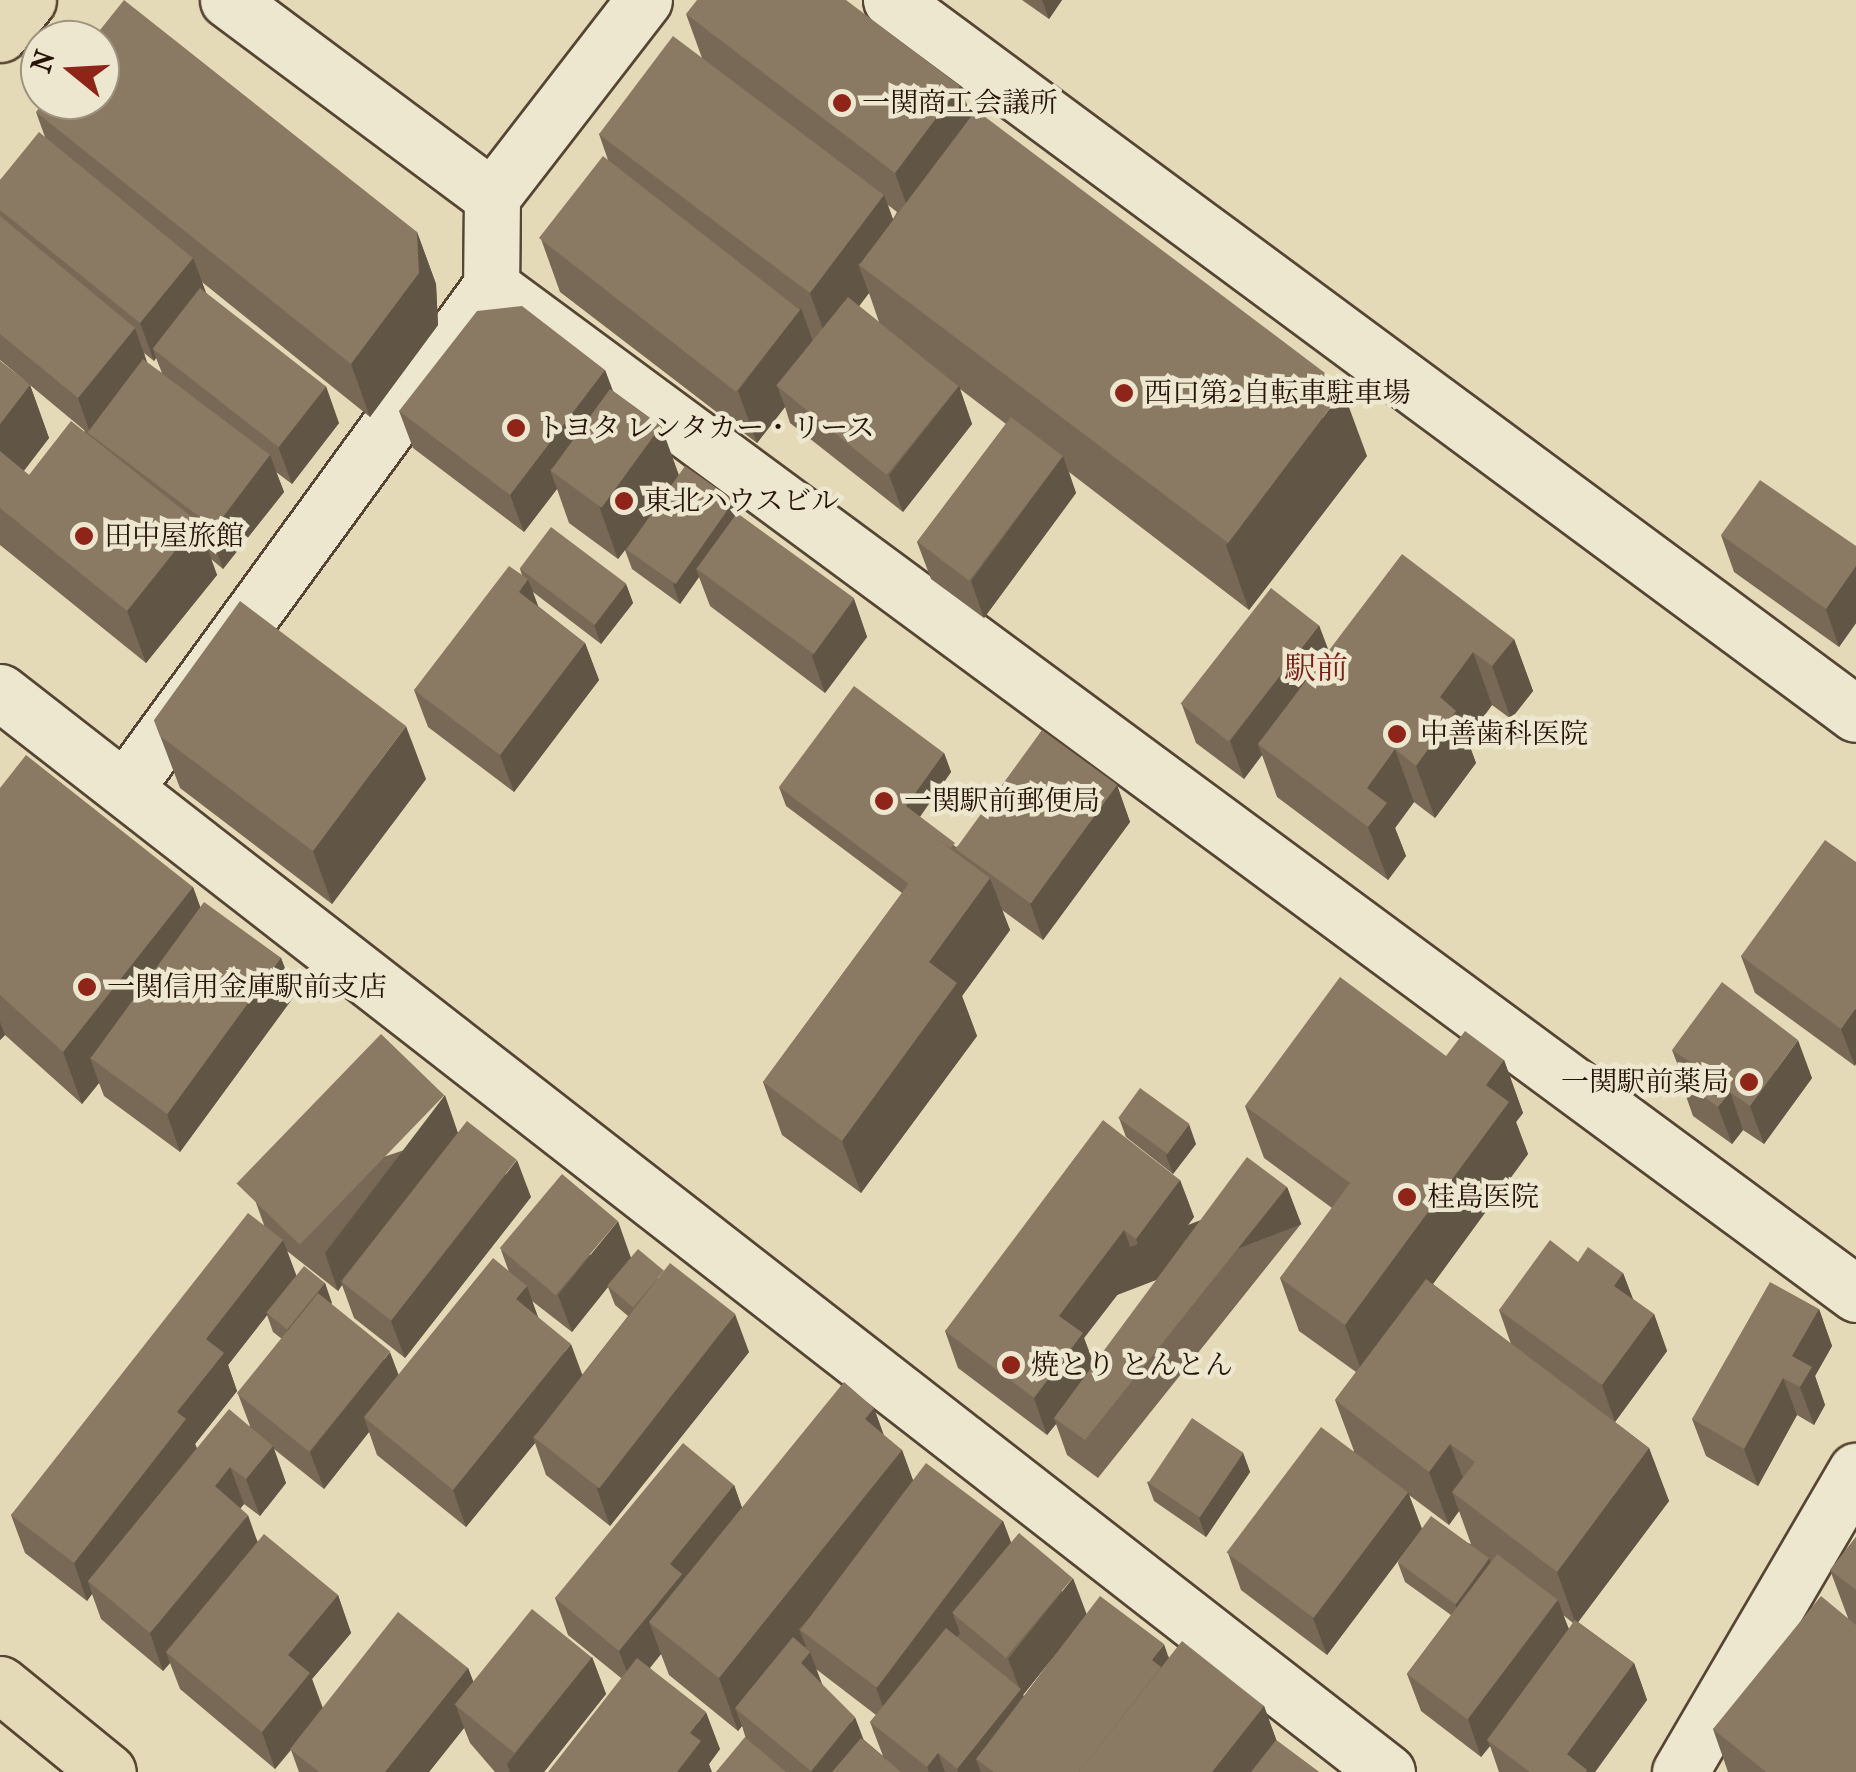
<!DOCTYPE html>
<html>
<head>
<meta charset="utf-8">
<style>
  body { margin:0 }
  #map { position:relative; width:1856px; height:1772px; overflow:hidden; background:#e5dab7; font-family:"IM FELL French Canon","Noto Serif JP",serif }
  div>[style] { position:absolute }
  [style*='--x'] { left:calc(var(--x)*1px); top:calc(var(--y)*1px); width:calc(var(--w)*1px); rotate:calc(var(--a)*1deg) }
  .roads { filter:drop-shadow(2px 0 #564534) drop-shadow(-2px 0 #564534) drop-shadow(0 2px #564534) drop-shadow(0 -2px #564534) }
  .street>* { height:55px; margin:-27.5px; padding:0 27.5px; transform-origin:27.5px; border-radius:27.5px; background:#eee7d0 }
  .secondary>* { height:55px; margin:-27.5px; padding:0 27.5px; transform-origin:27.5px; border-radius:27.5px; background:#eee7d0 }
  .primary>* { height:55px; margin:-27.5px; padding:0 27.5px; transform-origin:27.5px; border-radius:27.5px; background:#e5dab7 }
  .highway>* { height:55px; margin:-27.5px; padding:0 27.5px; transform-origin:27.5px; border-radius:27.5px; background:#e5dab7 }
  .wall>* { inset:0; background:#776955 }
  .shaded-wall>* { inset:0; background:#615545; transform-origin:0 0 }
  .building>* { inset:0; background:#8a7a63; transform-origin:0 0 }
  .dots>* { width:28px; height:28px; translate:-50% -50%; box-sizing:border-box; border:5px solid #eee7d0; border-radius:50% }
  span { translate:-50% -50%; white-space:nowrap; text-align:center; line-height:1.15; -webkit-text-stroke:9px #eee7d0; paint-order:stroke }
  .poi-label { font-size:28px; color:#271308 }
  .left { translate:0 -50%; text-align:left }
  .right { translate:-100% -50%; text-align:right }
  .quarter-label { font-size:32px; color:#7a1f14 }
  .north { position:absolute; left:20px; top:20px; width:100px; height:100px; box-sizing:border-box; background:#eee7d0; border:2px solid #9e9280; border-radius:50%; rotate:288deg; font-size:28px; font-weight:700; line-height:40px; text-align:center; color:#271308 }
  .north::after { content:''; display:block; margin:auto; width:35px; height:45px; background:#8f2418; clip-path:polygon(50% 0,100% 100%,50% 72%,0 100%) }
</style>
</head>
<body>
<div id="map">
  <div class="roads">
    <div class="street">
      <div style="--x:644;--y:0;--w:249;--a:127.7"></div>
      <div style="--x:492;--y:197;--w:89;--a:90.6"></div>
      <div style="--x:491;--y:286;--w:1697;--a:36.44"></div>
      <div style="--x:891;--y:0;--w:1200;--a:36.5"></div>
      <div style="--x:126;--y:787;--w:620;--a:-53.93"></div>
      <div style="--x:1680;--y:1772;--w:349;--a:-59.7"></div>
    </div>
    <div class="secondary">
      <div style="--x:228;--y:0;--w:329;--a:36.7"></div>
      <div style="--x:0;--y:692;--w:1758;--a:37.91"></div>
    </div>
    <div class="primary">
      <div style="--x:0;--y:34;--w:44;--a:-50.5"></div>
    </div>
    <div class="highway">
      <div style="--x:0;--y:1684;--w:139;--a:39.2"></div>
    </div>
  </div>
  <div class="wall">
    <div style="clip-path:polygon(1022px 0,1062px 0,1049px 19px)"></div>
    <div style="clip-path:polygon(evenodd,686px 14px,960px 86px,971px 116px,1367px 456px,1249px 610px,1069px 472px,1076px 493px,984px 618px,931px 579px,917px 542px,1006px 424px,960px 389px,972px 424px,903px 512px,790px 423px,785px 407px,757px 443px,560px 292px,541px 239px,608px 160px,599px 134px,702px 58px,686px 14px,888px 205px,897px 212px,893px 219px,888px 205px,686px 14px,869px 293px,879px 322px,859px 306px,869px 293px)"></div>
    <div style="clip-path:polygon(evenodd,36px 112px,417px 232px,436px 284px,438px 325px,370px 417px,202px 282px,205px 292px,339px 423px,292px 484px,276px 472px,284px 492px,223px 569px,211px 559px,217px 575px,146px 663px,0 545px,0 361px,30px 385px,49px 438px,24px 471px,29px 475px,85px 433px,84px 430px,0 360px,0 180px,45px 137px,36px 112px,144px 353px,154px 361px,156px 358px,162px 373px,147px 363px,144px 353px)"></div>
    <div style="clip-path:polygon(605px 370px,613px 391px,661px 426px,679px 475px,739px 515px,854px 599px,867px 637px,825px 693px,710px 606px,699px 577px,680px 604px,632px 569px,625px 550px,618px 559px,569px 523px,557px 489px,524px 532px,413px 448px,399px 411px)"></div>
    <div style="clip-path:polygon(1721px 535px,1856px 546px,1856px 623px,1839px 647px,1734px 572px)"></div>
    <div style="clip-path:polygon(520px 569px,626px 584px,633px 603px,601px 644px,533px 592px,538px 606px,585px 643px,599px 680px,514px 792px,428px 727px,414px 690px,522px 575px)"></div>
    <div style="clip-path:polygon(1514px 639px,1533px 691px,1511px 719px,1492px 705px,1467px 739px,1476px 763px,1435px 818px,1414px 802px,1395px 828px,1406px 856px,1388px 880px,1277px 797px,1262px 755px,1244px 779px,1196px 743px,1182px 705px,1329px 651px)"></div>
    <div style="clip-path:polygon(154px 720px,426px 779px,332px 904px,180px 788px)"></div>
    <div style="clip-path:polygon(944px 753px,951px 772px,920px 817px,956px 847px,1117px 785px,1130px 822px,1043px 940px,1002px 910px,1010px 930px,962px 996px,977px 1036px,861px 1193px,782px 1135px,763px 1082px,902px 893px,786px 806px,779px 787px)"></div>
    <div style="clip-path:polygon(0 788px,193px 887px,200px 907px,281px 958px,295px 995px,180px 1152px,104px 1096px,99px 1083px,82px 1104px,5px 1035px,0 1040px)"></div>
    <div style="clip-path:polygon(1856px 862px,1855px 1066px,1755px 993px,1741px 956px)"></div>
    <div style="clip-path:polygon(1672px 1050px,1812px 1078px,1764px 1144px,1743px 1130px,1732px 1144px,1693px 1116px,1680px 1079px,1682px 1076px)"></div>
    <div style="clip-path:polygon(evenodd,1446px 1056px,1504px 1060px,1523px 1113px,1516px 1122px,1528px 1154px,1433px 1284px,1511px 1344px,1499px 1310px,1578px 1262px,1623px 1273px,1633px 1299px,1654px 1314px,1667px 1351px,1615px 1422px,1649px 1448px,1669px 1501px,1578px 1622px,1634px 1663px,1647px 1700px,1595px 1772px,1499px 1772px,1490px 1746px,1481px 1757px,1421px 1711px,1407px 1674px,1451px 1615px,1405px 1582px,1398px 1563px,1420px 1532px,1327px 1655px,1241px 1590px,1228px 1553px,1354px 1451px,1335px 1400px,1356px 1372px,1299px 1331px,1280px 1278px,1332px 1208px,1264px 1158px,1245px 1106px,1446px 1056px,1409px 1495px,1449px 1525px,1459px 1511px,1471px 1544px,1422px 1529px,1409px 1495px,1446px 1056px,1563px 1615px,1573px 1623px,1569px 1629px,1563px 1615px)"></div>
    <div style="clip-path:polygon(1119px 1118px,1196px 1144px,1173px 1174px,1126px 1137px)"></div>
    <div style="clip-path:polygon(evenodd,458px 1132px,531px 1197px,405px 1358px,354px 1318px,342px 1285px,338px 1291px,287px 1251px,296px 1276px,325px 1283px,331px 1304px,399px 1375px,509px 1272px,501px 1250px,631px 1257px,749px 1352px,610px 1526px,546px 1475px,535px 1443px,466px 1527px,377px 1455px,369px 1432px,324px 1489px,274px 1449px,286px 1483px,260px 1516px,244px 1504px,240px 1508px,258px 1542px,338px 1595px,351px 1633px,312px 1679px,323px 1708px,468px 1668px,474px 1683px,592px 1657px,606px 1694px,544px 1772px,495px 1772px,470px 1743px,464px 1728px,429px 1772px,299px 1772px,291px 1750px,275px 1769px,180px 1689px,170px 1663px,163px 1671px,101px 1619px,92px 1594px,87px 1601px,25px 1553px,11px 1515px,264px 1225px,255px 1200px,458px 1132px,608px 1287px,615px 1305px,628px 1316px,582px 1375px,538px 1317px,532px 1301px,572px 1332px,608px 1287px,458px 1132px,267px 1315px,273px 1332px,282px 1339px,238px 1394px,250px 1426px,197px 1448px,195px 1444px,237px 1391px,228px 1365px,267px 1315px)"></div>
    <div style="clip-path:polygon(1180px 1180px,1194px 1217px,1149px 1277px,1138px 1268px,1084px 1338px,1094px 1364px,1287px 1187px,1301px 1224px,1098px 1478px,1067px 1455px,1056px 1424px,1047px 1435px,958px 1368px,945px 1331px)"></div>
    <div style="clip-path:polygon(1819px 1309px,1832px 1346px,1815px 1376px,1825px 1405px,1814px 1425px,1797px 1415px,1758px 1486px,1706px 1456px,1692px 1419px)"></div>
    <div style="clip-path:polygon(evenodd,874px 1408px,883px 1435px,902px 1450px,913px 1480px,1003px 1521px,1011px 1543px,1086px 1614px,1264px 1706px,1276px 1740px,1319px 1772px,716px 1772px,746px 1739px,742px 1726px,738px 1731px,669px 1675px,661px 1654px,650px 1668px,720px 1749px,709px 1764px,621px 1678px,568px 1635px,555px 1598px,734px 1485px,742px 1508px,874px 1408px,1058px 1651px,1024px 1696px,1023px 1695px,1058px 1651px,874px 1408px,816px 1669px,876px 1715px,870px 1722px,883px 1756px,863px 1739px,821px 1683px,816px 1669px)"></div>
    <div style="clip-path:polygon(1243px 1453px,1250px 1472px,1206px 1537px,1154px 1501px,1147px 1482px)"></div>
    <div style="clip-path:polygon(1856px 1537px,1856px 1772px,1728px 1772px,1713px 1729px,1848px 1618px,1830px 1570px)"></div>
  </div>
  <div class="shaded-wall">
    <div style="clip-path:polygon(1042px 0,1062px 0,1049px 19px)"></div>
    <div style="clip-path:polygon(960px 86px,979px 139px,914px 225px,895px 173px)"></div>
    <div style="clip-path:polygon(884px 195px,903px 247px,858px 264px,869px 293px,829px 346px,810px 293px)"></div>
    <div style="clip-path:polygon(417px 232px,436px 284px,438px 325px,370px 417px,351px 364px)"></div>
    <div style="clip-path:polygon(193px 258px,207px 295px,153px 349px,156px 358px,154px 361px,140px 323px)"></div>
    <div style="clip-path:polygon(801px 308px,820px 361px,777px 386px,785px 407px,757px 443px,738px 391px)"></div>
    <div style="clip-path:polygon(135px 328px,148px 365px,91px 435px,78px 398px)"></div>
    <div style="clip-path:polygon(605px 370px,619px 408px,550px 470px,557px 489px,524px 532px,510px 495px)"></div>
    <div style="clip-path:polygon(30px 385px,49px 438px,6px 493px,0 476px,0 424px)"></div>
    <div style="clip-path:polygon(326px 386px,339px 423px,292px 484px,278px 446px)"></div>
    <div style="clip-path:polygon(959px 386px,972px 424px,903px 512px,889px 475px)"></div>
    <div style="clip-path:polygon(1343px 391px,1367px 456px,1249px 610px,1226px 545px)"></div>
    <div style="clip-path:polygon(661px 426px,680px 479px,618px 559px,599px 506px)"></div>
    <div style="clip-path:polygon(270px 455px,284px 492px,223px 569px,210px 531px)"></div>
    <div style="clip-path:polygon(1063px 456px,1076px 493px,984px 618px,971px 581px)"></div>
    <div style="clip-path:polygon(734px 500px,741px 519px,696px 569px,699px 577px,680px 604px,673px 584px)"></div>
    <div style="clip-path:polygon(198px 522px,217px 575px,146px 663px,127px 611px)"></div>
    <div style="clip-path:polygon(1856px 566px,1856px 623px,1839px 647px,1826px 609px)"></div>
    <div style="clip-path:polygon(528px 579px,542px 617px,519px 592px)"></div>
    <div style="clip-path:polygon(626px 584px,633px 603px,601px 644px,594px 625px)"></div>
    <div style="clip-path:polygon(854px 599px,867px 637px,825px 693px,812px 656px)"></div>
    <div style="clip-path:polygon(1319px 625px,1333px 662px,1258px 744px,1262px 755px,1244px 779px,1230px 741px)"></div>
    <div style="clip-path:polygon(1514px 639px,1533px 691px,1511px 719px,1492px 666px)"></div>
    <div style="clip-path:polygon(585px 643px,599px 680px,514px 792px,500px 755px)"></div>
    <div style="clip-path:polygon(1473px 652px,1492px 705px,1467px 739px,1476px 763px,1435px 818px,1416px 766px,1440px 697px)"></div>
    <div style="clip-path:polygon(406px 726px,426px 779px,332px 904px,313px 851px)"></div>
    <div style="clip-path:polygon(1395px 749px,1414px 802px,1395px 828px,1406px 856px,1388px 880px,1368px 827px,1367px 788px)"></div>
    <div style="clip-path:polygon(944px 753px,951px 772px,913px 826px,906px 806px)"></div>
    <div style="clip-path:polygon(1117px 785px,1130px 822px,1043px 940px,1030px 903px)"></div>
    <div style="clip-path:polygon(990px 878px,1010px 930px,962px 996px,977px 1036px,861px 1193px,842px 1141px,929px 962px)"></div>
    <div style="clip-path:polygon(193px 887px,212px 939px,90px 1058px,99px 1083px,82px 1104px,63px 1052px)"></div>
    <div style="clip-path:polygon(281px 958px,295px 995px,180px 1152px,167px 1114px)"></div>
    <div style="clip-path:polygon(1856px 1008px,1856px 1064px,1855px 1066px,1841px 1029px)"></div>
    <div style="clip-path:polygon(0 1022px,5px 1035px,0 1040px)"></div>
    <div style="clip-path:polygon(1798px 1040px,1812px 1078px,1764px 1144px,1750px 1106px)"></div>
    <div style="clip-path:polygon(1504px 1060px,1523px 1113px,1516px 1122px,1528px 1154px,1364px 1378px,1345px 1325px,1486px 1085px)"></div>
    <div style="clip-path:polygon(1730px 1092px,1743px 1130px,1732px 1144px,1718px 1107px)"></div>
    <div style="clip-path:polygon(445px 1095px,458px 1133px,341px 1281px,342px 1285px,338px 1291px,325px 1253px)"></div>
    <div style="clip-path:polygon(1189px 1124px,1196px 1144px,1173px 1174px,1166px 1155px)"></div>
    <div style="clip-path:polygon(517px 1160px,531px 1197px,405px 1358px,391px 1321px)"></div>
    <div style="clip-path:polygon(1180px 1180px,1194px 1217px,1149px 1277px,1136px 1239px)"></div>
    <div style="left:1287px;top:1187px;width:40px;height:324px;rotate:69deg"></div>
    <div style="clip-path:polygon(618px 1221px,631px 1258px,572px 1332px,558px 1295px)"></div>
    <div style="clip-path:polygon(1124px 1230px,1138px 1268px,1084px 1338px,1096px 1371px,1054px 1418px,1056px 1424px,1047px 1435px,1034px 1398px,1059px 1316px)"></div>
    <div style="clip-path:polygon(283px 1240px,297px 1277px,228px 1365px,237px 1391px,195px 1444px,200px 1457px,88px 1581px,92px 1594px,87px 1601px,74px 1563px,177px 1412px,206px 1339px)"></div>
    <div style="clip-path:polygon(1623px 1273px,1637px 1310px,1614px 1286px)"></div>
    <div style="clip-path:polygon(325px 1283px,332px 1303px,294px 1349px,287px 1330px)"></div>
    <div style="clip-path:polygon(527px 1286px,540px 1323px,516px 1299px)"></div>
    <div style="clip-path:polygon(1819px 1309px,1832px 1346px,1815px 1376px,1825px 1405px,1814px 1425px,1800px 1387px,1792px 1356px)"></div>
    <div style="clip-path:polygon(735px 1314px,749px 1352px,610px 1526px,597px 1489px)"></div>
    <div style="clip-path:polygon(1654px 1314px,1667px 1351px,1615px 1422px,1602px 1385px)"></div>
    <div style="clip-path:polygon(571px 1344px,585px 1382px,533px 1437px,535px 1443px,466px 1527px,453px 1490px)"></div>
    <div style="clip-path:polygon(390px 1352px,404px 1389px,364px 1417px,369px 1432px,324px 1489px,310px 1452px)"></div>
    <div style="clip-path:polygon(1783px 1378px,1797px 1415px,1758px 1486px,1744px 1449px)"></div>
    <div style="clip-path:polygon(874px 1408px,893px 1460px,865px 1419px)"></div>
    <div style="clip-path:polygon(1450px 1444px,1470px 1496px,1452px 1492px,1459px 1511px,1449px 1525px,1429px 1472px)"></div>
    <div style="clip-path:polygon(273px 1446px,286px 1483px,260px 1516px,246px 1479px)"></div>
    <div style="clip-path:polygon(1649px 1448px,1669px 1501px,1576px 1625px,1557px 1572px)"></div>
    <div style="clip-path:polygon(902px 1450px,921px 1503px,799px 1629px,806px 1646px,748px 1718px,735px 1708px,742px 1726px,738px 1731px,719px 1678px)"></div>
    <div style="clip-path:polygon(1243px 1453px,1250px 1472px,1206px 1537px,1199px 1518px)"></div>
    <div style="clip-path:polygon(230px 1467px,244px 1504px,228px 1524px,215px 1486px)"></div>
    <div style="clip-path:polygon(734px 1485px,747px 1522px,649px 1622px,661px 1654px,633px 1688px,619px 1651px,670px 1564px)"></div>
    <div style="clip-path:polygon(1408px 1492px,1422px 1529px,1327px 1655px,1313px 1618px)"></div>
    <div style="clip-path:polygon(248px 1515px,261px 1552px,166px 1652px,170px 1663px,163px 1671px,150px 1633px)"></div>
    <div style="clip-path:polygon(1003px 1521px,1017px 1558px,953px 1614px,960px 1633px,890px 1725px,876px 1688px)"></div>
    <div style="clip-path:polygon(1489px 1558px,1496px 1577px,1463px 1624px,1455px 1604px)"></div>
    <div style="clip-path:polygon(1073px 1578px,1087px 1615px,1023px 1695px,1035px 1726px,976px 1759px,981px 1772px,958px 1772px,957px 1769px,1020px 1690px,1008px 1659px)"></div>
    <div style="clip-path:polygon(338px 1595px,351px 1633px,312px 1679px,323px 1710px,275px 1769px,262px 1732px,288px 1655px)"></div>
    <div style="clip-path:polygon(1558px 1600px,1572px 1638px,1487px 1740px,1490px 1746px,1481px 1757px,1468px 1719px)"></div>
    <div style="clip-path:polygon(1164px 1644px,1177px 1682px,1152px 1660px)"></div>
    <div style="clip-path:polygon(810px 1652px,824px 1689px,801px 1663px)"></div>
    <div style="clip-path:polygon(592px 1657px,606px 1694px,544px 1772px,510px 1772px,507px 1764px)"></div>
    <div style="clip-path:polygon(1634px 1663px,1647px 1700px,1595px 1772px,1574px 1772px,1567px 1754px)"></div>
    <div style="clip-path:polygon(468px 1668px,482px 1705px,456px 1706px,464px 1728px,429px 1772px,385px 1772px)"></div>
    <div style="clip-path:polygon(1264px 1706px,1283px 1758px,1272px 1772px,1212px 1772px)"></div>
    <div style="clip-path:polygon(706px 1712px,720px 1749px,709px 1764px,712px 1772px,677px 1772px,690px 1733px)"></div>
    <div style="clip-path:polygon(855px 1717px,869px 1754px,854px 1772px,811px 1772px)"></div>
    <div style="clip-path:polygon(938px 1753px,945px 1772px,929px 1772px,927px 1767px)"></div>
  </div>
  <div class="building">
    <div style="clip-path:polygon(124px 0,417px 232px,419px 273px,351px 364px,36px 112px,45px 100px,100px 100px,100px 40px,92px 40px)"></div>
    <div style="clip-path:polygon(697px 0,846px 0,960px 86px,895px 173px,686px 14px)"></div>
    <div style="left:673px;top:36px;width:264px;height:123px;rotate:37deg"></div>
    <div style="left:976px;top:110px;width:462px;height:194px;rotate:37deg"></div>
    <div style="clip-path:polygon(39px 132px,193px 258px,140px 323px,0 210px,0 180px)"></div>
    <div style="left:603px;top:156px;width:250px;height:104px;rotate:38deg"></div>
    <div style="clip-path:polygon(0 216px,135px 328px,78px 398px,0 334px)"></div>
    <div style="left:200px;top:288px;width:160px;height:77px;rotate:38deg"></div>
    <div style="left:848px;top:297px;width:142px;height:114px;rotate:39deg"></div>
    <div style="clip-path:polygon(522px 306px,605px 370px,510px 495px,399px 411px,477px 311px)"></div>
    <div style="left:143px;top:359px;width:159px;height:92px;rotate:37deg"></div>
    <div style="clip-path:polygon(0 361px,30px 385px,0 424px)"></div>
    <div style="left:610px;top:389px;width:63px;height:101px;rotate:36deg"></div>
    <div style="left:1011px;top:417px;width:65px;height:156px;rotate:37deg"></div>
    <div style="clip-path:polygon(71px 421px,198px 522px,127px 611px,0 508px,0 451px,29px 475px)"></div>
    <div style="left:685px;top:466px;width:60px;height:102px;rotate:35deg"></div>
    <div style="clip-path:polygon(1760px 480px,1856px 546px,1856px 566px,1826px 609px,1721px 535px)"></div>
    <div style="left:737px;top:513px;width:145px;height:69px;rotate:36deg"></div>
    <div style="left:551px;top:527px;width:94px;height:52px;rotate:37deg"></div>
    <div style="clip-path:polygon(1402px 554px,1514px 639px,1492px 666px,1473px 652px,1440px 697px,1456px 711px,1416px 766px,1395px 749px,1367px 788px,1387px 803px,1368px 827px,1258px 744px)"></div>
    <div style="clip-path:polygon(509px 566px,528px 579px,519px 592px,585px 643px,500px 755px,414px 690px)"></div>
    <div style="left:1271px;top:588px;width:61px;height:147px;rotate:38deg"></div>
    <div style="clip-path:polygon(240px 601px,406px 726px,313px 851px,160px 736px,154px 720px)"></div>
    <div style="clip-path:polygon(854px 686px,944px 753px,906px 806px,955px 843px,951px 848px,940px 841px,909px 884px,779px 787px)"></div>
    <div style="left:1042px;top:730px;width:93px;height:147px;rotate:36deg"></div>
    <div style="clip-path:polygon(26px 755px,193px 887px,63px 1052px,0 995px,0 788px)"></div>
    <div style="clip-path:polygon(1825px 840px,1856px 862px,1856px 1008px,1841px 1029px,1741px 956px)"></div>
    <div style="clip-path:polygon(940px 841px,990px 878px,929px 962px,957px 983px,842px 1141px,763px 1082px)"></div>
    <div style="left:204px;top:902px;width:95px;height:193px;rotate:36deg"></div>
    <div style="clip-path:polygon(1340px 977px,1446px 1056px,1465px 1031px,1504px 1060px,1486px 1085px,1509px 1102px,1345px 1325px,1280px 1278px,1350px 1183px,1245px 1106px)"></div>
    <div style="clip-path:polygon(1722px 982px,1798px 1040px,1750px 1106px,1730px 1092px,1718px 1107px,1680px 1079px,1692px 1063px,1672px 1050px)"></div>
    <div style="left:381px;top:1034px;width:88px;height:208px;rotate:44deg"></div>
    <div style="left:1140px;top:1088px;width:61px;height:37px;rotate:36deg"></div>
    <div style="clip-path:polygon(1103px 1120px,1180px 1180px,1136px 1239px,1124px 1230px,1059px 1316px,1083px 1333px,1034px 1398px,945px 1331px)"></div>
    <div style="left:467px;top:1121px;width:63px;height:204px;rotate:38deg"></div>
    <div style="clip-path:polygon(1247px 1157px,1287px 1187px,1085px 1440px,1054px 1418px)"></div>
    <div style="left:562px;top:1174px;width:73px;height:97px;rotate:40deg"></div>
    <div style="clip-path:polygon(248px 1213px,283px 1240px,206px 1339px,224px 1353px,177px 1412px,186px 1419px,74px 1563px,11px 1515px)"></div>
    <div style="clip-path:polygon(1550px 1240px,1578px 1262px,1588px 1247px,1623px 1273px,1614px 1286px,1654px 1314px,1602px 1385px,1499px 1310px)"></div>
    <div style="left:638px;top:1249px;width:34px;height:48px;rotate:40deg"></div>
    <div style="clip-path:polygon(493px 1258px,527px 1286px,516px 1299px,571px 1344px,453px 1490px,364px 1417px)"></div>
    <div style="left:670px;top:1263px;width:83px;height:221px;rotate:38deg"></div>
    <div style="left:304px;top:1266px;width:27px;height:60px;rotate:39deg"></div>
    <div style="clip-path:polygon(1426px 1279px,1649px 1448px,1557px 1572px,1452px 1492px,1475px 1462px,1450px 1444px,1429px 1472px,1335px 1400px)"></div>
    <div style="clip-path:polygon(1770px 1282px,1819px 1309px,1792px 1356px,1812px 1367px,1800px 1387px,1783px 1378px,1744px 1449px,1692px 1419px)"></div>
    <div style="left:318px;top:1293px;width:93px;height:129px;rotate:39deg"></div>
    <div style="clip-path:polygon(844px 1382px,874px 1408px,865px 1419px,902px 1450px,719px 1678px,649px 1622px)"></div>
    <div style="clip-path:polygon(229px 1409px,273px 1446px,246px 1479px,230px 1467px,215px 1486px,248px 1515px,150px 1633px,88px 1581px)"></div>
    <div style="left:1192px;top:1418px;width:62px;height:78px;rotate:34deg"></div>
    <div style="left:1321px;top:1427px;width:109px;height:157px;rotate:37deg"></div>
    <div style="clip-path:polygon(683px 1443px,734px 1485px,670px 1564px,682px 1574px,619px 1651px,555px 1598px)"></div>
    <div style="left:926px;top:1463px;width:96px;height:209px;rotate:37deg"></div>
    <div style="left:1431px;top:1516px;width:72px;height:57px;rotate:36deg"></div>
    <div style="left:1019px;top:1533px;width:70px;height:104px;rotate:40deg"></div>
    <div style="clip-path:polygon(264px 1534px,338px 1595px,288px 1655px,310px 1673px,262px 1732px,166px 1652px)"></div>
    <div style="clip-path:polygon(1856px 1537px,1856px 1590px,1830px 1570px)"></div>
    <div style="left:1497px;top:1554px;width:76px;height:150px;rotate:37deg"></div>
    <div style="clip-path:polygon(1100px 1596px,1164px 1644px,1152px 1660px,1161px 1667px,1079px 1772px,994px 1772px,976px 1759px)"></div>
    <div style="clip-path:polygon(1821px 1596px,1856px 1625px,1856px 1772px,1766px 1772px,1713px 1729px)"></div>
    <div style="left:532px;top:1609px;width:77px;height:123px;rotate:39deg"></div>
    <div style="clip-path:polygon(398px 1612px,468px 1668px,385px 1772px,319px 1772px,290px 1749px)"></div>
    <div style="clip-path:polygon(1575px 1620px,1634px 1663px,1567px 1754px,1587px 1770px,1586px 1772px,1530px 1772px,1487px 1740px)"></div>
    <div style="clip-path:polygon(946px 1628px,1021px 1689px,957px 1769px,938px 1753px,927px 1767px,870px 1722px)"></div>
    <div style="clip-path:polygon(793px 1637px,810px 1652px,801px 1663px,855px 1717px,811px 1771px,735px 1708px)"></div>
    <div style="clip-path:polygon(1182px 1641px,1264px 1706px,1212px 1772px,1079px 1772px)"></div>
    <div style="clip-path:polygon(637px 1658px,706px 1712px,690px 1733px,701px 1741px,677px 1772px,548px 1772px)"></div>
    <div style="clip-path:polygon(745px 1737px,786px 1772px,716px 1772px)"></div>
    <div style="clip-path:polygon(861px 1738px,901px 1772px,832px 1772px)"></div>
    <div style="clip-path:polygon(1276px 1740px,1319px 1772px,1251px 1772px)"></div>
  </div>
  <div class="dots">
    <div style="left:842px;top:103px;background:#8f2418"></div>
    <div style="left:1124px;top:393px;background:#8f2418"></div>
    <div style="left:516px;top:428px;background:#8f2418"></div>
    <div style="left:624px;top:501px;background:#8f2418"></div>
    <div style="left:84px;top:536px;background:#8f2418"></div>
    <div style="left:1397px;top:734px;background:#8f2418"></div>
    <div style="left:884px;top:801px;background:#8f2418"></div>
    <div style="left:87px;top:987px;background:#8f2418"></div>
    <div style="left:1749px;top:1082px;background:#8f2418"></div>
    <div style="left:1407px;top:1197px;background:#8f2418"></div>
    <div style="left:1011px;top:1365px;background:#8f2418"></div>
  </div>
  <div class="poi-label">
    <span class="left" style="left:862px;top:103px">一関商工会議所</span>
    <span class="left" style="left:1144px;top:393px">西口第2自転車駐車場</span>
    <span class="left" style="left:536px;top:428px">トヨタ レンタカー・リース</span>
    <span class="left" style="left:644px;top:501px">東北ハウスビル</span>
    <span class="left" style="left:104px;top:536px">田中屋旅館</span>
    <span class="left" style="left:1420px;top:734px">中善歯科医院</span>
    <span class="left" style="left:904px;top:801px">一関駅前郵便局</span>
    <span class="left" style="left:107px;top:987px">一関信用金庫駅前支店</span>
    <span class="right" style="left:1729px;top:1082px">一関駅前薬局</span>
    <span class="left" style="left:1427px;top:1197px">桂島医院</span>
    <span class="left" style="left:1031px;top:1365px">焼とり とんとん</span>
  </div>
  <div class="quarter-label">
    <span style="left:1316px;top:669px">駅前</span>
  </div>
  <div class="north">N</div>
</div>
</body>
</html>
